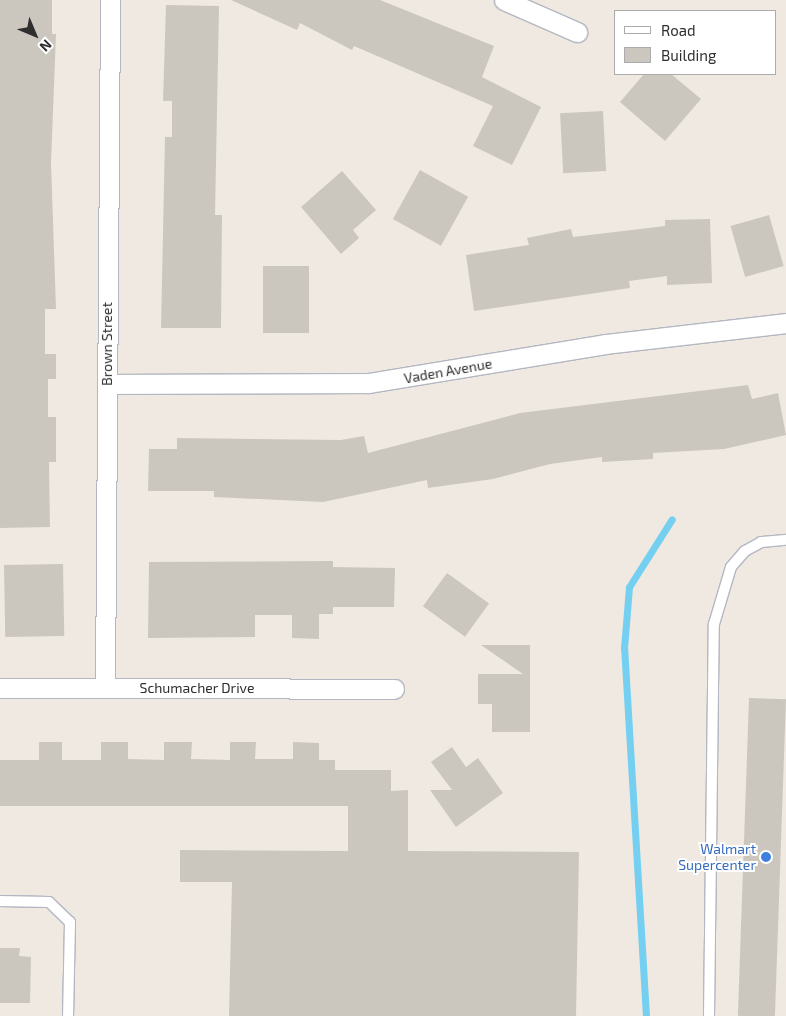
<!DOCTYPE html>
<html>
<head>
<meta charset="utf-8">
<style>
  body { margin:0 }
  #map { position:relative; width:786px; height:1016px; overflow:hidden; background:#efe9e1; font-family:"Exo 2",sans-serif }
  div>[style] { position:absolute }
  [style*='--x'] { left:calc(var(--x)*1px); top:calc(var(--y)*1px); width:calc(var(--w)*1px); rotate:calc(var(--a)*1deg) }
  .stream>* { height:7px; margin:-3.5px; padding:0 3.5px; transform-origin:3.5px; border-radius:3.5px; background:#75cff0 }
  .building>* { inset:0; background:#cbc7bf; transform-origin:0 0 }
  .roads { filter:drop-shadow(1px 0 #b4b7c1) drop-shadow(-1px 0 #b4b7c1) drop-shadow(0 1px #b4b7c1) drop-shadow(0 -1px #b4b7c1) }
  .service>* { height:10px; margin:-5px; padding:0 5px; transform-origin:5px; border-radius:5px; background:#fff }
  .minor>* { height:19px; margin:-9.5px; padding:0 9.5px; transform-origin:9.5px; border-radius:9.5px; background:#fff }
  .dots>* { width:14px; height:14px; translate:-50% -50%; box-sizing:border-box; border:2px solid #fff; border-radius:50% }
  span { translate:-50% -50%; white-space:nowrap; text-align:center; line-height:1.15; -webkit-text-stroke:4px #fff; paint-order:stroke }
  .street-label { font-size:14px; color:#2e2e2e }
  .shop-label { font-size:14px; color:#366cbe }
  .right { translate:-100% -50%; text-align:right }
  .legend { position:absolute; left:614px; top:10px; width:162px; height:65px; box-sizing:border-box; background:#fff; border:1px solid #ababab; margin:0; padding:6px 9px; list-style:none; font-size:15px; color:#2e2e2e }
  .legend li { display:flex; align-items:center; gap:10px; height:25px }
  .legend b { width:25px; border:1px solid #ababab }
  .north { position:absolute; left:10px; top:10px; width:50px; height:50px; -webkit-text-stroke:4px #fff; paint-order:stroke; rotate:135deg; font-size:14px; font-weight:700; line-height:20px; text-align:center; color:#2e2e2e }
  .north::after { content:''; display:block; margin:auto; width:18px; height:22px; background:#2e2e2e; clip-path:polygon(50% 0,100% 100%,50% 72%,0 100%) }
</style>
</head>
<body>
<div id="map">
  <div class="stream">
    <div style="--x:646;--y:1016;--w:369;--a:-93.4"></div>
    <div style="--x:624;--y:648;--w:61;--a:-85.3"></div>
    <div style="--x:629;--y:587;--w:80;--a:-57.7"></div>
  </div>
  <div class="building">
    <div style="clip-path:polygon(0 0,52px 0,52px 34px,56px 34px,51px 163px,56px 309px,45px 309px,45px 354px,56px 354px,56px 379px,48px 379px,48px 417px,56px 417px,56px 462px,49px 462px,50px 527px,0 528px)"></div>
    <div style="clip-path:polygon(231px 0,380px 0,494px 46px,482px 77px,541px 107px,512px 165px,473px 146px,493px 106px,354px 46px,352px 50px,300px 23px,297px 30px)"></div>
    <div style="clip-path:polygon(166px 5px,219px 6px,215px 215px,222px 215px,221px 328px,161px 328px,165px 137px,172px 137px,172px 101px,163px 101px)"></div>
    <div style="clip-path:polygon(644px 74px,671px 74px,701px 99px,665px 141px,620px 102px)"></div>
    <div style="left:603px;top:111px;width:60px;height:43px;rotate:87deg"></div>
    <div style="left:420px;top:170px;width:55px;height:56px;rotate:29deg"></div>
    <div style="clip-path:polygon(342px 171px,376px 210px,353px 230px,359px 238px,341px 254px,301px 207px)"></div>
    <div style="left:769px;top:215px;width:53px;height:40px;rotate:74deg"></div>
    <div style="clip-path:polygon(710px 219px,712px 283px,667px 285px,667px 276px,629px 281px,630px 288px,474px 311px,466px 255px,529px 245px,527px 238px,571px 229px,573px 237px,665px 226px,665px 220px)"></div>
    <div style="left:263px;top:266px;width:46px;height:67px"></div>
    <div style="clip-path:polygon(748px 385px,752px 399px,778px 393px,786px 435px,724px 449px,653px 453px,653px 459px,602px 462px,602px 457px,550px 464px,493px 479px,428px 488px,427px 480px,323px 502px,214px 497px,214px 491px,148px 491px,149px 449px,177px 449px,177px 438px,341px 440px,364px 436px,368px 453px,520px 413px)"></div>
    <div style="clip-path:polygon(333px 561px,333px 567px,395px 568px,394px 607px,333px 607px,333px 614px,319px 614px,319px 639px,292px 638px,292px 615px,255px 615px,255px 637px,148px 638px,149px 562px)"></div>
    <div style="left:63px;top:564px;width:72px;height:59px;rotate:89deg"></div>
    <div style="left:447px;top:573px;width:52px;height:41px;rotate:36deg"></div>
    <div style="clip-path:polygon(481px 645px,530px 645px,530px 732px,492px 732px,492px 704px,478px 704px,478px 674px,523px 674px)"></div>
    <div style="left:749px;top:698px;width:37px;height:318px;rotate:2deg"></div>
    <div style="clip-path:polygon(39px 742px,62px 742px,62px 760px,101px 760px,101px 742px,128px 742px,128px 759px,164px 760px,164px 742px,192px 742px,191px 759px,230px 760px,230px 742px,256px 742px,255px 759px,293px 759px,293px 742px,319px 743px,319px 760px,335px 760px,335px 770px,391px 770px,391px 791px,408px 790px,408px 851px,579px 852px,576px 1016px,229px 1016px,232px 882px,180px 882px,180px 850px,348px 851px,348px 806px,0 806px,0 760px,39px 760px)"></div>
    <div style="clip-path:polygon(452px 747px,466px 767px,478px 758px,503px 793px,456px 827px,430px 790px,452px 790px,431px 762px)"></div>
    <div style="clip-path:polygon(0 948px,20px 948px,19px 956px,31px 957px,30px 1003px,0 1003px)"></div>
  </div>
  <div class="roads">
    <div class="service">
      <div style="--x:0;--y:901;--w:49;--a:1.2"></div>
      <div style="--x:49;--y:902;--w:29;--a:44"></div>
      <div style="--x:70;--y:922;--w:94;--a:91.2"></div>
      <div style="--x:709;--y:1016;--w:392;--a:-89.3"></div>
      <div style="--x:714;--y:624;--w:59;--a:-73.4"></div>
      <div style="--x:731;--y:567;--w:21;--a:-49"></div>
      <div style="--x:745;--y:551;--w:18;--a:-29"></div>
      <div style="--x:761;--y:542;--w:25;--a:-5"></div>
    </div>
    <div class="minor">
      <div style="--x:504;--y:0;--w:80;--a:23.7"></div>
      <div style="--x:107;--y:384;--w:261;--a:-0.2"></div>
      <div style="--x:368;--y:383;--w:240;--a:-9.3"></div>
      <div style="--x:605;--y:344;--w:182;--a:-6.6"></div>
      <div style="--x:105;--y:687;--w:687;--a:-89.58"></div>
      <div style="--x:0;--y:688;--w:394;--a:0.1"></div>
    </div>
  </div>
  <div class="dots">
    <div style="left:766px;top:857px;background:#3f7fe0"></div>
  </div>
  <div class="street-label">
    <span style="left:107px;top:344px;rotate:-90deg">Brown Street</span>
    <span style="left:448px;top:371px;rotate:-10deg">Vaden Avenue</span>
    <span style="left:197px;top:688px">Schumacher Drive</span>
  </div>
  <div class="shop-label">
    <span class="right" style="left:756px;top:857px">Walmart<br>Supercenter</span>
  </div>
  <ul class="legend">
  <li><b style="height:6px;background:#fff"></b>Road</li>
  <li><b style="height:14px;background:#cbc7bf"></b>Building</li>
  </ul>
  <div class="north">N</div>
</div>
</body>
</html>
